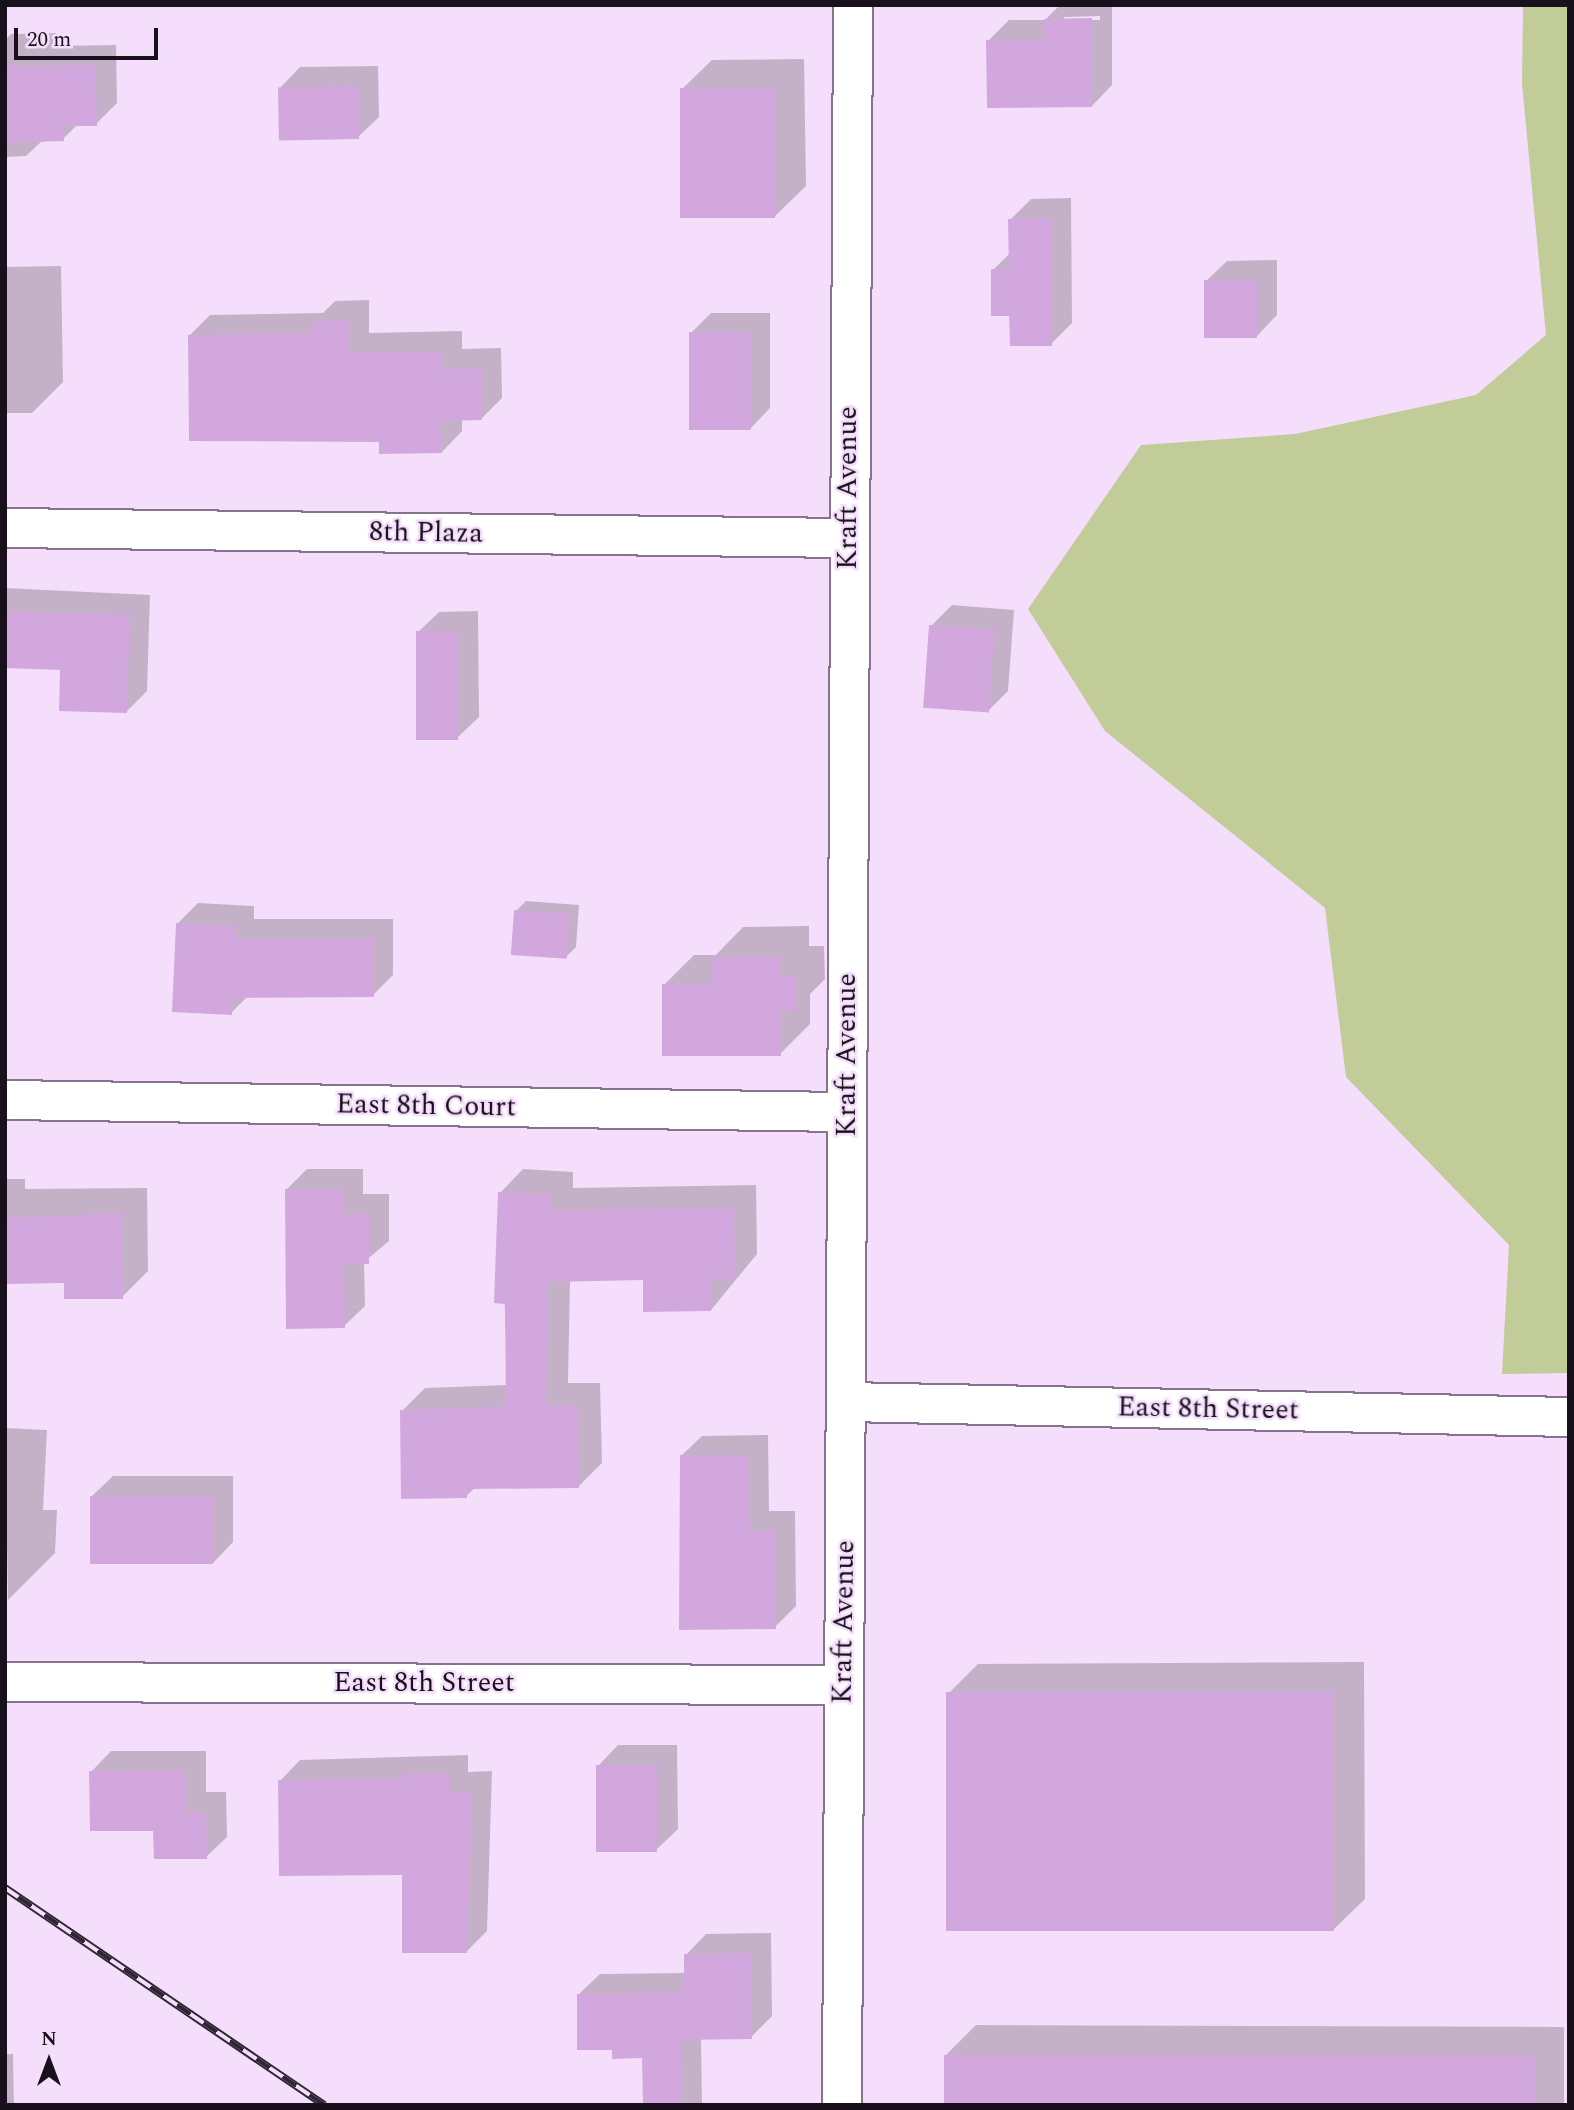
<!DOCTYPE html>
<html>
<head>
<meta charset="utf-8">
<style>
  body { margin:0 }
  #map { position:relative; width:1574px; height:2110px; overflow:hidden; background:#f5defb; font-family:Spectral,serif }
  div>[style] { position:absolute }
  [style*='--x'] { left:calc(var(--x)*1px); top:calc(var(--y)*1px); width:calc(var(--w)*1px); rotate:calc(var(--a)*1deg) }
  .green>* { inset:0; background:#c2cc98 }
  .shadow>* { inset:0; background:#0003; transform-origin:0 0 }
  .building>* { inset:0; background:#d2a7de; transform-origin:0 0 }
  .roads { filter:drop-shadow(2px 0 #87738d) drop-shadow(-2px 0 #87738d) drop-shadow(0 2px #87738d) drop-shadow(0 -2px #87738d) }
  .minor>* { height:38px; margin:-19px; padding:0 19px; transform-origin:19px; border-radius:19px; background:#fff }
  .rail>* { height:8px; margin-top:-4px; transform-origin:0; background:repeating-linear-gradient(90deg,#f5defb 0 16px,#2e2632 0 32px); box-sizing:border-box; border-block:2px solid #2e2632 }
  span { translate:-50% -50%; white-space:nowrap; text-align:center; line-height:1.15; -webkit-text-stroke:5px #f5defb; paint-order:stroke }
  .street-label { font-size:28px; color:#18111b }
  .frame { position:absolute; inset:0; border:7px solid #18111b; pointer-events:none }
  .north { position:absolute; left:14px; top:2026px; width:70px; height:70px; -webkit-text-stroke:5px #f5defb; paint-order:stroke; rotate:0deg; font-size:19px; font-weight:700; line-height:28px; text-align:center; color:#18111b }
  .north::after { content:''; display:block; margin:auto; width:24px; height:32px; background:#18111b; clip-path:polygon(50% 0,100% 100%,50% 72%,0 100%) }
  .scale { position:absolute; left:14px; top:28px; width:144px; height:32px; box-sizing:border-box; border:4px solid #18111b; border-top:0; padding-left:9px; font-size:21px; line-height:24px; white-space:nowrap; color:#18111b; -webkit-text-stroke:5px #f5defb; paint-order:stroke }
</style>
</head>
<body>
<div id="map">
  <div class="green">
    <div style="clip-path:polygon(1523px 5px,1569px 5px,1569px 1373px,1502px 1374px,1509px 1245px,1346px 1077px,1325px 908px,1105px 731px,1028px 609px,1141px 445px,1295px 434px,1476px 395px,1546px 335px,1522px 84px)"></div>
  </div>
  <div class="shadow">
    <div style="clip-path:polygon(evenodd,1060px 5px,1112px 5px,1112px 85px,1092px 106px,988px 41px,1009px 20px,1045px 20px,1060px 5px,1100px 16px,1100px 20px,1064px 20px,1064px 17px,1100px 16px)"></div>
    <div style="clip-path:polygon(56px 33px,56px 46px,116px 45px,117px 103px,96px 124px,78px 124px,63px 139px,43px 140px,26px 156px,5px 157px,5px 40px,11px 34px)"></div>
    <div style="clip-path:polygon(804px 59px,806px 186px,775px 216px,681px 90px,712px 60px)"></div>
    <div style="clip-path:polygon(378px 66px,379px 117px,358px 137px,280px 88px,300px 67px)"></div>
    <div style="clip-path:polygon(1071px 198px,1072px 323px,1051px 344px,993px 270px,1011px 252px,1010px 220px,1031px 199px)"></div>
    <div style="clip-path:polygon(1277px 260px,1277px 315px,1257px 336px,1206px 281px,1227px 261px)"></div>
    <div style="clip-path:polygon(61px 266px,63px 382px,32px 413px,5px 413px,5px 267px)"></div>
    <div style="clip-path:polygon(369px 300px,369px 333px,462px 331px,462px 349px,501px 348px,502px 398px,482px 418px,462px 419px,462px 431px,442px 452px,381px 440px,190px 335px,210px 315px,323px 313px,335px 301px)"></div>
    <div style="clip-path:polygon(711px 313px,770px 313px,770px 408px,750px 429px,690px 334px)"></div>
    <div style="clip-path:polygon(5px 588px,150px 595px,147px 691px,127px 711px,62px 668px,5px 666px)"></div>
    <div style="clip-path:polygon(952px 605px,1014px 610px,1008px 691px,987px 712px,931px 626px)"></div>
    <div style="clip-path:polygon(478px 611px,479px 717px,458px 737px,418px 632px,439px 612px)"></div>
    <div style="clip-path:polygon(526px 901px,579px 905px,576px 947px,566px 957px,516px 911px)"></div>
    <div style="clip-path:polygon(198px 903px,254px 906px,254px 919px,393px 919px,393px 975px,373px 995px,247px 997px,231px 1013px,177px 924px)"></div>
    <div style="clip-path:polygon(809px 926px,809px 946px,824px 946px,825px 979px,810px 994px,810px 1024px,780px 1054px,664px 985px,694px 955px,716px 955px,743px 927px)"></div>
    <div style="clip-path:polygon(307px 1169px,363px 1169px,363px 1194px,389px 1194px,389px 1241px,364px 1262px,365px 1306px,344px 1326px,287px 1189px)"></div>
    <div style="clip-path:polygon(523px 1169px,573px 1172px,573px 1188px,756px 1185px,757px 1254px,711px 1310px,644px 1278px,570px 1280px,568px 1383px,600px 1383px,602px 1463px,579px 1486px,476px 1487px,466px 1496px,402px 1411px,425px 1388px,508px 1385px,500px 1193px)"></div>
    <div style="clip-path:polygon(5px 1179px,25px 1179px,25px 1189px,147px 1188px,148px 1271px,122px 1297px,66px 1281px,5px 1282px)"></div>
    <div style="clip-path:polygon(5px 1428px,47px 1430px,43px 1510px,57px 1510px,55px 1553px,8px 1600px)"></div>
    <div style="clip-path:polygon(768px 1435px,769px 1511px,795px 1511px,796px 1606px,775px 1627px,681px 1456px,702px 1436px)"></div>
    <div style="clip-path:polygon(113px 1476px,233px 1476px,233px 1542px,213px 1563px,92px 1496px)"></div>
    <div style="clip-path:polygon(1364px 1662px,1365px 1899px,1334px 1929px,948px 1694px,978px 1664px)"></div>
    <div style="clip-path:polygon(618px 1745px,677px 1745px,678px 1829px,657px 1849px,598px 1766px)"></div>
    <div style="clip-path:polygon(111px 1751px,206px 1751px,206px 1792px,226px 1792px,227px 1837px,206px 1857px,155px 1829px,91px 1772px)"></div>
    <div style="clip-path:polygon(468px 1755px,468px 1772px,492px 1771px,487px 1931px,466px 1952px,404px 1873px,280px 1781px,300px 1760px)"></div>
    <div style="clip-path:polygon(771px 1933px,772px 2016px,751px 2037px,701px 2038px,702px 2105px,644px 2105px,644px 2056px,614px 2048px,579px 1994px,600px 1974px,686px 1973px,686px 1955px,706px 1934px)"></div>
    <div style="clip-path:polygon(976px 2025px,1564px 2027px,1564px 2105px,945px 2105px,946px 2055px)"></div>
    <div style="left:13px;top:2054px;width:51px;height:8px;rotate:89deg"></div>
  </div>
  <div class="building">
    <div style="clip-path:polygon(1092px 18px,1092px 107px,987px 108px,986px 40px,1044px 40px,1044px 19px)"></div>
    <div style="clip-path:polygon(96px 65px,97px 126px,64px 126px,64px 141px,5px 143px,5px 66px)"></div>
    <div style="left:358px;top:86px;width:53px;height:80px;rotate:89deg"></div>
    <div style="left:775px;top:88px;width:130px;height:95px;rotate:90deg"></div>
    <div style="clip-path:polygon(1051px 218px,1052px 346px,1010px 346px,1009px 316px,991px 316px,991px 269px,1009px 269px,1008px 219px)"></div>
    <div style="left:1257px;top:280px;width:58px;height:53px;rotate:90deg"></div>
    <div style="clip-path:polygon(349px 320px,349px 352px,442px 351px,442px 369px,482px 368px,482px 420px,442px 421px,442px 453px,379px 454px,379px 442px,189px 441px,188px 335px,312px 333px,312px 321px)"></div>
    <div style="left:751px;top:332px;width:98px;height:62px;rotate:90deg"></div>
    <div style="clip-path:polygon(5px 611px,130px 615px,127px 713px,59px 711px,60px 670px,5px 668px)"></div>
    <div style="left:929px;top:625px;width:66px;height:83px;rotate:4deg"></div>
    <div style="left:416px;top:631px;width:42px;height:109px"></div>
    <div style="left:514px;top:910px;width:56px;height:45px;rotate:4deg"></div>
    <div style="clip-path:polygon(176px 923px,235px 926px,234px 939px,374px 939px,374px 997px,232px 998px,232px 1015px,172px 1012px)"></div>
    <div style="clip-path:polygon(779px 956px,779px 976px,795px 976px,795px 1011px,780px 1012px,781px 1056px,662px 1056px,662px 984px,712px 984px,711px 957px)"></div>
    <div style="clip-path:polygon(285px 1189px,343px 1189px,343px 1214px,369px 1214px,369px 1264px,344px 1264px,345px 1328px,286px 1329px)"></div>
    <div style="clip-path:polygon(498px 1192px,551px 1194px,550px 1210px,734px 1208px,735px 1279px,711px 1279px,711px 1311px,643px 1312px,643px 1280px,548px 1282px,546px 1406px,578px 1406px,579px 1488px,467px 1489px,467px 1498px,401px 1499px,400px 1410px,506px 1406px,505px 1304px,494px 1303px)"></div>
    <div style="clip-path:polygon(122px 1213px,123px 1299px,64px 1299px,64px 1283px,5px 1284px,5px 1218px)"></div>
    <div style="clip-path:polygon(680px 1455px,748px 1455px,749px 1531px,775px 1531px,776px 1629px,679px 1630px)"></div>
    <div style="left:90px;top:1496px;width:123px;height:68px"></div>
    <div style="left:1334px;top:1692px;width:239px;height:388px;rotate:90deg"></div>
    <div style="left:596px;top:1765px;width:61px;height:87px"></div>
    <div style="clip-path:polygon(186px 1770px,186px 1812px,206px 1812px,207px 1859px,154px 1859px,153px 1831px,90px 1831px,89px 1771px)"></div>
    <div style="clip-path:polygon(402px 1774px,449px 1774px,449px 1792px,472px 1791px,467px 1953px,402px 1953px,402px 1875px,279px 1876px,278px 1780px,402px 1778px)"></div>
    <div style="clip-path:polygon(751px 1953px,752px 2039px,681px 2040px,682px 2105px,643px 2105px,642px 2058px,612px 2059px,612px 2050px,577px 2050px,577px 1994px,684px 1993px,684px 1954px)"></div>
    <div style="left:944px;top:2055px;width:591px;height:50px"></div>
  </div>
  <div class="roads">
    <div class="minor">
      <div style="--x:5;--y:528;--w:842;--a:0.68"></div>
      <div style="--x:5;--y:1100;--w:842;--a:0.82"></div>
      <div style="--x:847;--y:1402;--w:722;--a:1.19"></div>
      <div style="--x:5;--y:1682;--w:837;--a:0.21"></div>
      <div style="--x:842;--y:2105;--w:2100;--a:-89.7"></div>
    </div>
  </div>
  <div class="rail">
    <div style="--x:5;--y:1888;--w:386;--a:34.2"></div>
  </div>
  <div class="street-label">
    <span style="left:848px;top:488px;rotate:-90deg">Kraft Avenue</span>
    <span style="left:426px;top:533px;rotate:1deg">8th Plaza</span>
    <span style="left:847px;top:1055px;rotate:-90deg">Kraft Avenue</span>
    <span style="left:426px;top:1106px;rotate:1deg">East 8th Court</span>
    <span style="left:1208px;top:1409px;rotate:1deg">East 8th Street</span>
    <span style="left:844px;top:1622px;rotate:-89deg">Kraft Avenue</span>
    <span style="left:424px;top:1683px">East 8th Street</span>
  </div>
  <div class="frame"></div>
  <div class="north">N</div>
  <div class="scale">20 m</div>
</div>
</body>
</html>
